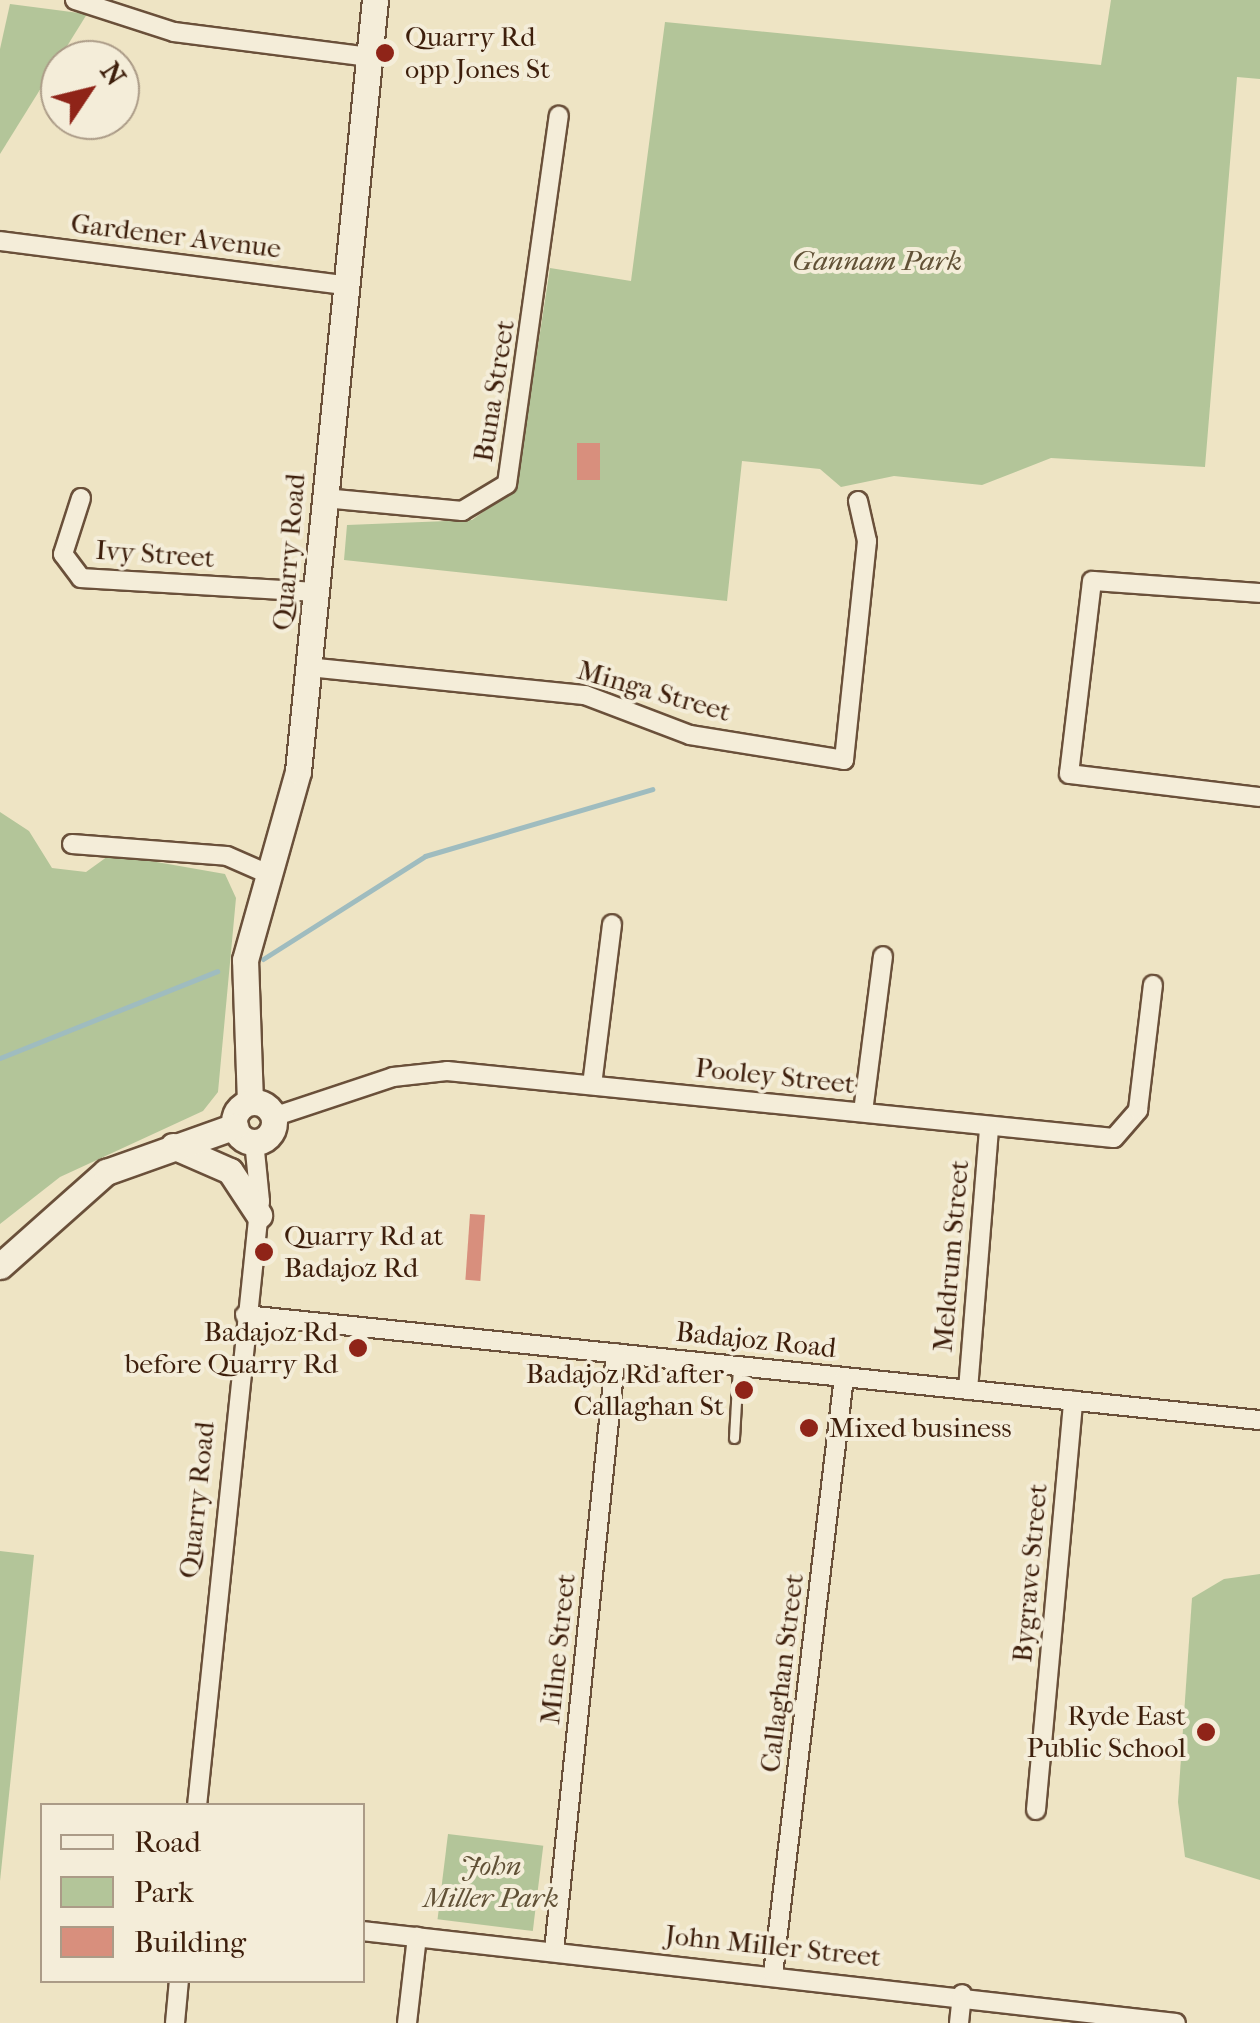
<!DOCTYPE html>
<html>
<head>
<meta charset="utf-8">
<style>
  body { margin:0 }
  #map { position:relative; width:1260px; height:2023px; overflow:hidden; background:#eee4c4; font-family:"IM FELL French Canon",serif }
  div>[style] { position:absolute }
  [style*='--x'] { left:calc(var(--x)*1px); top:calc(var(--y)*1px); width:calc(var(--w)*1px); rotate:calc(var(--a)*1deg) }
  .green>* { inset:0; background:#b3c599; transform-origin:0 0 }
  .stream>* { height:5px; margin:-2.5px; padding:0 2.5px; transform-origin:2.5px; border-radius:2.5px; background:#9fbcbf }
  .building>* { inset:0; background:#d88f7d; transform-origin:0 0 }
  .roads { filter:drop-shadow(2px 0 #6a503a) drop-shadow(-2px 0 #6a503a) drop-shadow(0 2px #6a503a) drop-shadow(0 -2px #6a503a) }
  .lane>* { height:9px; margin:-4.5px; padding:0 4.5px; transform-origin:4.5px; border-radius:4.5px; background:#f4edd9 }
  .street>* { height:18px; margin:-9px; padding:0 9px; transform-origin:9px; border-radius:9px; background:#f4edd9 }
  .secondary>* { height:25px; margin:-12.5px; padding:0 12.5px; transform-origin:12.5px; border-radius:12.5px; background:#f4edd9 }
  .secondary>.ring { margin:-12.5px; padding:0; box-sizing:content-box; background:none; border:25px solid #f4edd9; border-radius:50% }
  .dots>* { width:28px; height:28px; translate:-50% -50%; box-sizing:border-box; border:5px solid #f4edd9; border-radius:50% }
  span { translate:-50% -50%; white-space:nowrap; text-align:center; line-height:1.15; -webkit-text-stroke:8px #f4edd9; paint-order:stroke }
  .poi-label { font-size:28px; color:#3e1f0c }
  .left { translate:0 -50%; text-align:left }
  .right { translate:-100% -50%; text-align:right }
  .street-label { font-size:28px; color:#3e1f0c }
  .park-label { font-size:28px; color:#615136; font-style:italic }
  .legend { position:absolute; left:40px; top:1803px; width:325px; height:180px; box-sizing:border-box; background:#f4edd9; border:2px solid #ab9b87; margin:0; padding:12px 18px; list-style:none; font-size:30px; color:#3e1f0c }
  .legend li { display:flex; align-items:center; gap:20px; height:50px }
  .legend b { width:50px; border:2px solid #ab9b87 }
  .north { position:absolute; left:40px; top:40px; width:100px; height:100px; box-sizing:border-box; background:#f4edd9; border:2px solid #ab9b87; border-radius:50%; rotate:55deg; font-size:28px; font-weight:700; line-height:40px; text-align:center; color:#3e1f0c }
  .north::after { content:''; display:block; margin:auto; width:35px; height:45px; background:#8f2418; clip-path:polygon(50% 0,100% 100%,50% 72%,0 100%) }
</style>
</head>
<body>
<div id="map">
  <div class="green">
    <div style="clip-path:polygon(1111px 0,1260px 0,1260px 79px,1237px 77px,1205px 467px,1051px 458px,982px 485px,894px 476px,841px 487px,820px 469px,742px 461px,727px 601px,344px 560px,347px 525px,472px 520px,516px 488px,550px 268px,631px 281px,665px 22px,1101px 65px)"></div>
    <div style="clip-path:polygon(10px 4px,87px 14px,0 154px,0 49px)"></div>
    <div style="clip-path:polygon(0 812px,29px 831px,52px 868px,86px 872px,111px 854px,225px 874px,236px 898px,218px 1092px,203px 1111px,60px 1177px,0 1224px)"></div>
    <div style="clip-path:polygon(0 1551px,34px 1555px,0 1881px)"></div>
    <div style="clip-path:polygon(1260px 1574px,1260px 1880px,1185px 1857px,1178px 1802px,1192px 1598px,1224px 1579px)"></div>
    <div style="left:448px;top:1834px;width:96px;height:86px;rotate:7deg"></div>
  </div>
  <div class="stream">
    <div style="--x:263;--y:959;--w:192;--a:-32.4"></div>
    <div style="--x:425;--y:856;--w:237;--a:-16.4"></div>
    <div style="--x:0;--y:1058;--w:234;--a:-21.8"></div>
  </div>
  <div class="building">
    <div style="left:577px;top:443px;width:23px;height:37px"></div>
    <div style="left:470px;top:1214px;width:15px;height:66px;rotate:4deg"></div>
  </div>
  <div class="roads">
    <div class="lane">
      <div style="--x:734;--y:1438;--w:72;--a:-86.8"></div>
    </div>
    <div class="street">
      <div style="--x:75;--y:0;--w:104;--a:17.9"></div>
      <div style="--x:174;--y:32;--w:197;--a:7.3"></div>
      <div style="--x:0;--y:241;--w:348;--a:7.3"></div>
      <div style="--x:81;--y:498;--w:59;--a:107.8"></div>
      <div style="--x:63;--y:554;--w:30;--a:53"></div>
      <div style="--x:81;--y:578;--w:235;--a:3.4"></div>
      <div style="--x:324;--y:498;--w:139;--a:5.4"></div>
      <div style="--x:462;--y:511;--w:52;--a:-31"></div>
      <div style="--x:507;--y:484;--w:372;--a:-82"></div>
      <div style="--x:1260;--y:593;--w:168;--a:-175.9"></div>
      <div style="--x:1092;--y:581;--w:194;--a:96.8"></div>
      <div style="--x:1069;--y:774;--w:192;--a:6.9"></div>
      <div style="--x:308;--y:667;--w:278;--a:5.8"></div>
      <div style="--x:585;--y:695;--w:112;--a:20.9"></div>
      <div style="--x:690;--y:735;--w:156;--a:9.2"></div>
      <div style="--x:844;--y:760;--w:220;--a:-84"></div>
      <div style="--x:867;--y:541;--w:41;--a:-102.7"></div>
      <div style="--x:72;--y:844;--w:155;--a:4.4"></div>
      <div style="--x:227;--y:856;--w:43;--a:23.6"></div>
      <div style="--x:592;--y:1085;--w:162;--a:-82.9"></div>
      <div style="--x:863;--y:1112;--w:157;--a:-82.7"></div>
      <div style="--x:273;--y:1117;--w:126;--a:-18.4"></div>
      <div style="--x:393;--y:1077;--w:54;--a:-6.3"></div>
      <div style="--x:447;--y:1071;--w:670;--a:5.74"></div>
      <div style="--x:1114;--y:1138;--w:37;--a:-49"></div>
      <div style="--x:1138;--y:1110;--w:126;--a:-83.2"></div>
      <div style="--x:245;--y:1315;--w:1020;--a:5.91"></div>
      <div style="--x:968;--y:1390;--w:264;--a:-85.4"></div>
      <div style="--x:197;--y:1806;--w:608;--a:-84.06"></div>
      <div style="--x:260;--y:1201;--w:60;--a:-95.7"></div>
      <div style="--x:1036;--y:1810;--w:411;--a:-84.8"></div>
      <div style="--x:362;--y:1931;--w:819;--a:6.45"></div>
      <div style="--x:554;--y:1951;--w:601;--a:-84.08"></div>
      <div style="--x:773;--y:1974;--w:601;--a:-83.22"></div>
      <div style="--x:175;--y:2023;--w:43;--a:-84.7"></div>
      <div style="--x:407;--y:2023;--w:87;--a:-83.4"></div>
      <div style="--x:959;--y:2023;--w:29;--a:-84"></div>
    </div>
    <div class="secondary">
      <div style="--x:250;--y:1102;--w:142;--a:-92"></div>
      <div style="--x:245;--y:960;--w:196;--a:-74.3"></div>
      <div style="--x:298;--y:771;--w:775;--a:-84.3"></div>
      <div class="ring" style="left:234px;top:1102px;width:15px;height:15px"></div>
      <div style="--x:173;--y:1146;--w:62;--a:23.7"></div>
      <div style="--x:230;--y:1171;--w:53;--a:56.6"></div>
      <div style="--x:0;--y:1266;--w:142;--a:-41.6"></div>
      <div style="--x:106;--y:1172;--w:137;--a:-19.6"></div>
    </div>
  </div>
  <div class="dots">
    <div style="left:385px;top:53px;background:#8f2418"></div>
    <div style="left:264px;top:1252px;background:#8f2418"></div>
    <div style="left:358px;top:1348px;background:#8f2418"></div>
    <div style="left:744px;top:1390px;background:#8f2418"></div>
    <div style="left:809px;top:1428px;background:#8f2418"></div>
    <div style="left:1206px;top:1732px;background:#8f2418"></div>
  </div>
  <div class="poi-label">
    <span class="left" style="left:405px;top:53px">Quarry Rd<br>opp Jones St</span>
    <span class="left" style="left:284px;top:1252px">Quarry Rd at<br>Badajoz Rd</span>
    <span class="right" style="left:338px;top:1348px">Badajoz Rd<br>before Quarry Rd</span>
    <span class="right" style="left:724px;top:1390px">Badajoz Rd after<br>Callaghan St</span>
    <span class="left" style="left:829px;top:1428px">Mixed business</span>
    <span class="right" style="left:1186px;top:1732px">Ryde East<br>Public School</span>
  </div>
  <div class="street-label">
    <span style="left:176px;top:236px;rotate:7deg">Gardener Avenue</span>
    <span style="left:494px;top:391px;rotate:-81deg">Buna Street</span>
    <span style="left:289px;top:552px;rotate:-85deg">Quarry Road</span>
    <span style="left:155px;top:554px;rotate:4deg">Ivy Street</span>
    <span style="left:654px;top:691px;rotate:16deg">Minga Street</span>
    <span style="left:775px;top:1076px;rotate:6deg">Pooley Street</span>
    <span style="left:951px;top:1256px;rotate:-85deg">Meldrum Street</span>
    <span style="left:756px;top:1340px;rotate:6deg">Badajoz Road</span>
    <span style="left:197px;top:1500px;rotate:-84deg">Quarry Road</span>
    <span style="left:1030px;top:1573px;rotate:-85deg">Bygrave Street</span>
    <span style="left:558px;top:1649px;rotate:-84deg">Milne Street</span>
    <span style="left:782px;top:1673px;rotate:-83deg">Callaghan Street</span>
    <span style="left:773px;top:1946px;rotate:6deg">John Miller Street</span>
  </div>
  <div class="park-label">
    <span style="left:877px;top:261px">Gannam Park</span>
    <span style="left:491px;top:1882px">John<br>Miller Park</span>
  </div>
  <ul class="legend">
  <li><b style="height:12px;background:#f4edd9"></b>Road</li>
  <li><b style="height:28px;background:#b3c599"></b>Park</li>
  <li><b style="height:28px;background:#d88f7d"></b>Building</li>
  </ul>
  <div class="north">N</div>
</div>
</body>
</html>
